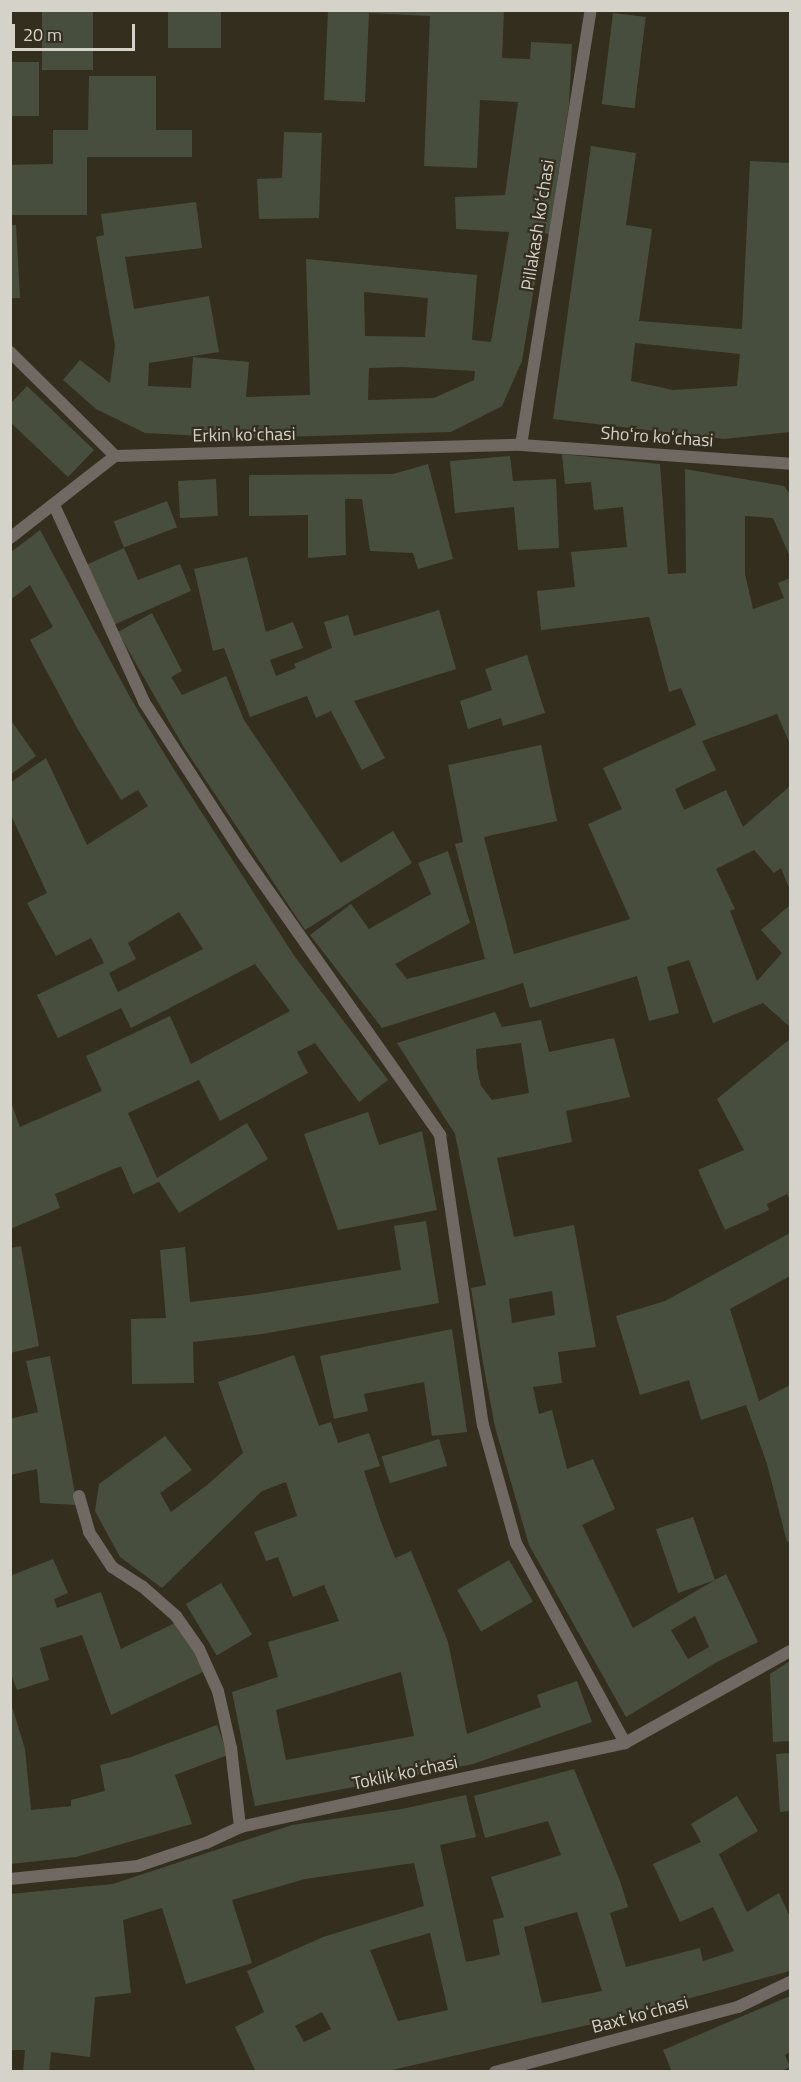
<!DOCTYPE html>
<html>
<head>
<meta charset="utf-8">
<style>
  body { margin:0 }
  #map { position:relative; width:801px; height:2082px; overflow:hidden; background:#342e1f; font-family:"Titillium Web",sans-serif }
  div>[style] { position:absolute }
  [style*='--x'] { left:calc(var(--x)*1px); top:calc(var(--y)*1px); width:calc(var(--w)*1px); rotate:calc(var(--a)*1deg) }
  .building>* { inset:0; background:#484e3e; transform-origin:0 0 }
  .lane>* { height:12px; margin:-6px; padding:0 6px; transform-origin:6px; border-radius:6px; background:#706963 }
  .street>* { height:12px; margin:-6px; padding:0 6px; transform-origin:6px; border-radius:6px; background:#706963 }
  span { translate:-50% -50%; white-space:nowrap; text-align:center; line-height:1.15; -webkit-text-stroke:4.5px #342e1f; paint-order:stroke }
  .street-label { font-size:18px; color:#d5d2c9 }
  .frame { position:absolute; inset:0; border:12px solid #d5d2c9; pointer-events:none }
  .scale { position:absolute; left:12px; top:24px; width:123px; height:27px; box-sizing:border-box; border:3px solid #d5d2c9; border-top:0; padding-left:8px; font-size:18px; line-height:21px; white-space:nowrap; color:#d5d2c9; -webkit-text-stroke:4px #342e1f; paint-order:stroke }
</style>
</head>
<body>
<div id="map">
  <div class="building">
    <div style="left:42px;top:10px;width:51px;height:60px"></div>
    <div style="left:168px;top:10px;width:53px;height:38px"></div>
    <div style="clip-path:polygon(evenodd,328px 10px,504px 10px,502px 58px,530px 59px,531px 42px,572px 44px,569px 105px,549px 234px,543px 233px,522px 361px,502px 406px,451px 432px,242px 438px,145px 433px,96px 409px,63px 380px,80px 360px,110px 383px,115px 346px,96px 237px,104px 235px,101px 214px,196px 202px,202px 248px,125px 257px,134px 309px,209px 296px,219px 352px,149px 363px,148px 386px,191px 388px,193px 357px,249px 362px,246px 397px,310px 395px,306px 259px,477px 275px,472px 340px,491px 342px,509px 232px,456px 229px,455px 197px,505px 195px,518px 102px,480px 100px,477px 168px,424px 166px,430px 16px,369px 13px,365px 102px,324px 100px,328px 10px,364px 292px,428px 298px,425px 337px,365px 336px,364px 292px,328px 10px,403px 367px,475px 371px,474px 380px,434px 398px,368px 400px,369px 368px,403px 367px)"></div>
    <div style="left:613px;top:13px;width:33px;height:92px;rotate:7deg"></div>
    <div style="left:10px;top:62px;width:29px;height:54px"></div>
    <div style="clip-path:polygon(89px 76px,156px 76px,156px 130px,192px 130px,192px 157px,87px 157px,87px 215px,10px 215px,10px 165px,53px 164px,53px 130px,88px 130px)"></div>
    <div style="clip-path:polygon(284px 132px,322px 133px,319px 218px,259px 219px,257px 179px,282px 178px)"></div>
    <div style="clip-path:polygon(evenodd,591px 146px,636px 153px,626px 225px,652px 229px,639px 321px,742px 329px,750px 161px,790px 163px,790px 432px,724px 439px,553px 419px,591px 146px,635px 343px,740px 354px,737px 386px,673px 390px,631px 381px,635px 343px)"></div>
    <div style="clip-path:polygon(10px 225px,16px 225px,20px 298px,10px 298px)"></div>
    <div style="clip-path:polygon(27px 386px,94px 450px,68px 477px,10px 422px,10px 404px)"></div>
    <div style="clip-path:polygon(562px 454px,660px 464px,668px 574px,686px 573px,685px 469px,784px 486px,790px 494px,790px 557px,773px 518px,745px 516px,745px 574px,753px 609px,784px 598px,778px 583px,790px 578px,790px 744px,777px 714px,702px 741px,716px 770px,675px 789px,684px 810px,726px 790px,743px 827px,790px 786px,790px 890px,781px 868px,774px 873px,754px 850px,716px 869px,735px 909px,730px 911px,757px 981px,782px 953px,761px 930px,790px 905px,790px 1027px,763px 1003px,713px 1023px,689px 960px,667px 967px,679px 1013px,649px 1021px,637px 976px,530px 1008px,523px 983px,382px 1028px,310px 935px,351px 904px,369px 929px,431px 894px,418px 863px,448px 851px,470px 923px,395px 964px,407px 979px,485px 959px,455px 844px,463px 842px,448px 765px,541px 745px,557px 821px,484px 837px,514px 954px,630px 919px,588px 824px,622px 809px,603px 768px,696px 725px,681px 688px,669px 692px,649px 617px,541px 630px,537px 591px,575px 587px,571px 552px,627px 547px,623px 507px,594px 510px,591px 482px,565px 484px)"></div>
    <div style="clip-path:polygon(510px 456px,513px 481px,556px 479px,559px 548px,518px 550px,514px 507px,455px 513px,450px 461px)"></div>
    <div style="clip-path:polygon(428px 464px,453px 559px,418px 569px,413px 553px,370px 551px,362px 499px,345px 499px,346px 555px,308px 558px,308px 515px,249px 516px,249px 475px,393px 474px)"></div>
    <div style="left:216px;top:479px;width:37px;height:38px;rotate:87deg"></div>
    <div style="left:167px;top:501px;width:28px;height:57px;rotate:69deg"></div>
    <div style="clip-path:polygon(evenodd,40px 530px,131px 699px,173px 768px,295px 957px,388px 1080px,359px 1102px,315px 1043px,297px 1052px,308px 1073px,220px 1121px,199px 1080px,128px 1113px,157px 1178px,247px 1123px,268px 1159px,179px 1213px,159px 1182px,133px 1194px,121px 1166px,55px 1194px,60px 1208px,10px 1229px,10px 1100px,20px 1127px,102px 1091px,86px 1056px,170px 1016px,191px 1064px,290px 1011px,255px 964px,131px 1028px,121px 1008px,58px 1038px,37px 995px,104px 963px,91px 938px,56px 956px,27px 903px,47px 893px,10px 813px,10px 783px,46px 758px,87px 845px,148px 806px,138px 790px,121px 800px,77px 728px,30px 640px,53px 627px,30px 585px,10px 600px,10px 553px,40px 530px,179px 912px,203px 949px,118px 992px,109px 973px,136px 959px,128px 943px,179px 912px)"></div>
    <div style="clip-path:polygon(124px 548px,138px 580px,180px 564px,191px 591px,113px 625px,86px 565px)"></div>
    <div style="clip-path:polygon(247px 557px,266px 632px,293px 622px,303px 648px,270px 660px,276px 676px,296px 668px,294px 664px,332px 648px,324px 622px,348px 615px,354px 636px,439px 610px,456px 669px,354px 701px,385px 758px,362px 770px,331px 711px,316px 718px,307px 696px,250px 717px,224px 648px,213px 651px,194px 569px)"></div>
    <div style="clip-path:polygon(152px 613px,182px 671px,171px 677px,182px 695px,226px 676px,244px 720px,341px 863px,393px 831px,412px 863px,305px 930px,183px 746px,118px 632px)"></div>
    <div style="clip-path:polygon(527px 655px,545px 713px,503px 726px,501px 718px,468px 729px,460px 701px,492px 690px,485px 669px)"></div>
    <div style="clip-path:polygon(10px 719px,36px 756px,10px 775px)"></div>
    <div style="clip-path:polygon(evenodd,495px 1012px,502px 1027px,541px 1020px,549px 1052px,614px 1038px,630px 1097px,566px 1111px,572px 1142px,497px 1158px,514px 1237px,574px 1225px,596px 1347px,558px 1352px,562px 1383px,533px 1387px,539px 1414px,552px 1410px,567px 1469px,593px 1459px,615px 1509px,582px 1525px,633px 1628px,715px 1580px,678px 1593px,656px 1529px,693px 1517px,715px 1580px,726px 1574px,758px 1642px,717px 1662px,626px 1717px,529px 1545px,495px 1427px,483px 1363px,471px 1288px,486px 1285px,455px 1134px,397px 1043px,495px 1012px,521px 1043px,529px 1093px,492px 1100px,481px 1086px,477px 1068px,476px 1049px,521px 1043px,495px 1012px,552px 1291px,555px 1315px,512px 1323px,509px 1299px,552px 1291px,495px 1012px,695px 1616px,709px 1647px,688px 1659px,671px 1630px,695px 1616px)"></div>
    <div style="clip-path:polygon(790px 1039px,790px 1200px,787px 1194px,767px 1204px,769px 1210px,725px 1230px,698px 1170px,744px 1150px,717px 1099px)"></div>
    <div style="clip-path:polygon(368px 1112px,379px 1145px,422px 1131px,437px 1210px,338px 1230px,304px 1134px)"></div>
    <div style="clip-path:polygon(426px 1221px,439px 1303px,262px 1334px,193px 1342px,194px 1383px,132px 1384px,131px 1319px,166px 1318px,160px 1250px,185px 1247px,190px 1302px,258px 1294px,401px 1270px,394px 1226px)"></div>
    <div style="clip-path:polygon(790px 1233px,790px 1276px,730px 1309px,759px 1401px,790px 1385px,790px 1541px,787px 1542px,767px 1464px,746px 1405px,701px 1420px,689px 1380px,640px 1395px,616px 1316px,665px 1301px)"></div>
    <div style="clip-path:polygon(21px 1246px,39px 1346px,10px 1353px,10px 1248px)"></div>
    <div style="clip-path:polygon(452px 1329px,467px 1432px,432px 1436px,424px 1382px,364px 1394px,368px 1411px,334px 1419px,320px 1356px)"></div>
    <div style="clip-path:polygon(evenodd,294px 1355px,319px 1426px,331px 1422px,338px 1443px,369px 1433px,380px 1466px,364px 1471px,380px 1519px,395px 1558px,411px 1551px,431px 1599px,448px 1642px,467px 1734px,541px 1707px,537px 1695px,577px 1681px,592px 1722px,473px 1764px,255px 1806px,232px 1692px,278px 1677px,268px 1642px,339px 1621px,324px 1585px,293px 1597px,278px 1557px,266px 1561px,254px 1532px,297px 1516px,286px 1482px,262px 1491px,162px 1588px,120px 1557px,95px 1511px,99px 1484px,165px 1436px,192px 1470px,160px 1493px,171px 1512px,206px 1486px,243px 1453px,218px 1382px,294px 1355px,401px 1672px,414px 1736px,286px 1760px,276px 1710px,401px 1672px)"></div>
    <div style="clip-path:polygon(50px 1356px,77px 1505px,40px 1503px,37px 1469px,10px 1475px,10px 1419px,38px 1412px,26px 1361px)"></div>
    <div style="left:439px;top:1439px;width:28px;height:60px;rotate:73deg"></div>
    <div style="clip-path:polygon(53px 1559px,68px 1593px,54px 1599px,57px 1608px,101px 1592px,121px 1649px,179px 1621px,203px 1672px,111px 1715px,82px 1635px,40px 1648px,49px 1680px,17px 1690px,10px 1671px,10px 1576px)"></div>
    <div style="left:509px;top:1560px;width:48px;height:60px;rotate:60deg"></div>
    <div style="left:221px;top:1583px;width:60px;height:41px;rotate:59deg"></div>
    <div style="clip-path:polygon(790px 1661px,790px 1741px,773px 1742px,770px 1674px)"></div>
    <div style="clip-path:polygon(10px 1700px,25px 1749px,31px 1810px,71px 1806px,71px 1800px,105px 1791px,100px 1765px,131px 1757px,217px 1725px,228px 1755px,175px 1775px,192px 1824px,76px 1857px,10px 1864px)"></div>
    <div style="clip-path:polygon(790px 1753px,790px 1811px,780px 1812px,776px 1754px)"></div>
    <div style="clip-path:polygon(evenodd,574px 1769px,620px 1881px,628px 1907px,610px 1913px,626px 1967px,700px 1948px,703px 1961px,734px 1951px,713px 1907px,680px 1922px,653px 1864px,701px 1842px,691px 1824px,737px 1796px,758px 1831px,719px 1854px,747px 1912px,779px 1893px,790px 1917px,790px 1971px,610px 2020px,383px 2072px,256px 2072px,235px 2027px,264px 2012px,247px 1971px,323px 1937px,424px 1906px,414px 1863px,305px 1879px,232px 1900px,252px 1963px,186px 1984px,162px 1908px,123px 1920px,131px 1993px,95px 1997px,90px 2057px,51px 2052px,49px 2072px,23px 2072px,25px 2050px,10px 2050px,10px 1894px,113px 1884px,292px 1825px,402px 1809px,466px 1795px,476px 1837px,440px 1845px,466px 1962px,500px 1955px,493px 1920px,504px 1917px,491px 1877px,561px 1855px,548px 1821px,485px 1838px,474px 1796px,574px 1769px,577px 1912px,602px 1991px,542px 2003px,524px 1927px,577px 1912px,574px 1769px,430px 1933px,448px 2010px,398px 2021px,370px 1950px,430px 1933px,574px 1769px,322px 2012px,331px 2029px,304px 2042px,295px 2026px,322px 2012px)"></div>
    <div style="clip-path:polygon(790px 1996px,790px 2052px,785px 2055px,790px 2067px,779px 2072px,672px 2072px,663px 2050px)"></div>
  </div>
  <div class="lane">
    <div style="--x:79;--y:1496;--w:37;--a:74"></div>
    <div style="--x:89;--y:1532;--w:42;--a:56.7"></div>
    <div style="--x:112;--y:1567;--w:37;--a:33"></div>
    <div style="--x:143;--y:1587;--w:44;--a:41.3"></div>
    <div style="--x:176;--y:1616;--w:40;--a:55.1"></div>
    <div style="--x:199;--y:1649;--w:46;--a:65.7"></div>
    <div style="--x:218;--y:1691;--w:58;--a:77.2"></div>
    <div style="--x:231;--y:1748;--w:80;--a:83.5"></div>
  </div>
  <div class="street">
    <div style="--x:10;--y:352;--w:148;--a:44.7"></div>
    <div style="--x:115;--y:456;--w:406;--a:-1.6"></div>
    <div style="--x:521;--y:445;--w:270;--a:4"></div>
    <div style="--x:521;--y:445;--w:441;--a:-80.9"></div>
    <div style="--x:54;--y:505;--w:217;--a:65.4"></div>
    <div style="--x:144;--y:702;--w:180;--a:57"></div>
    <div style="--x:242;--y:853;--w:345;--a:54.9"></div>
    <div style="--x:440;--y:1135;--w:293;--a:81.6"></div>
    <div style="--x:483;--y:1425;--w:123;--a:74.4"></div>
    <div style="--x:516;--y:1543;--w:228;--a:61.4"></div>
    <div style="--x:10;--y:538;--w:133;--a:-38"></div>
    <div style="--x:10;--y:1879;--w:129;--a:-5.8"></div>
    <div style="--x:138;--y:1866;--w:72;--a:-18.7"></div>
    <div style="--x:206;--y:1843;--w:38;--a:-25"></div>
    <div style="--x:240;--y:1827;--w:394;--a:-12.3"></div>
    <div style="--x:625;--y:1743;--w:189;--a:-29.1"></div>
    <div style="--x:495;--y:2072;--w:252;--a:-15"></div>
    <div style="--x:738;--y:2007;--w:58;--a:-25.7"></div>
  </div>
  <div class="street-label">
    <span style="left:538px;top:225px;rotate:-81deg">Pillakash koʻchasi</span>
    <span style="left:244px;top:435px;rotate:-1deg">Erkin koʻchasi</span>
    <span style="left:657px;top:437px;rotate:4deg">Shoʻro koʻchasi</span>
    <span style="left:405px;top:1773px;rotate:-12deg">Toklik koʻchasi</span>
    <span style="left:640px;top:2015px;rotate:-15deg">Baxt koʻchasi</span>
  </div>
  <div class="frame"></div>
  <div class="scale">20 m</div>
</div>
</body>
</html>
